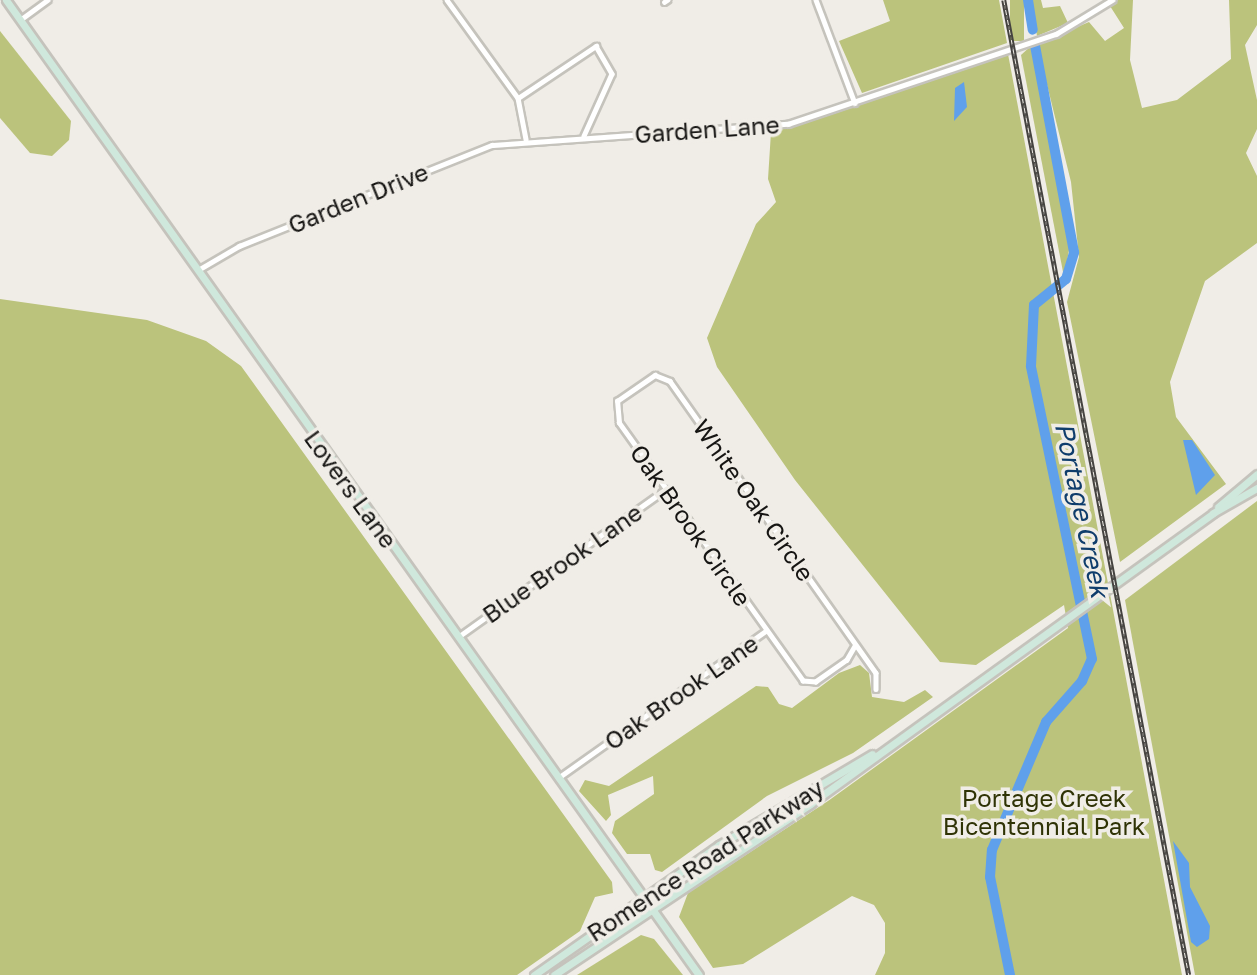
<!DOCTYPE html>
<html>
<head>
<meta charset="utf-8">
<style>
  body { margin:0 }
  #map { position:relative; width:1257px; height:975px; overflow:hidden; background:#f0ede7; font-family:"Golos Text",sans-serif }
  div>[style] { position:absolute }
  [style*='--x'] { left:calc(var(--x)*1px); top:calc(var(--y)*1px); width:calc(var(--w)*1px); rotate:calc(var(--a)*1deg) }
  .green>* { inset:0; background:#bbc37c; transform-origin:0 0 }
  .water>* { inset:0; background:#5fa0eb }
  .river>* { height:10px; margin:-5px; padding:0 5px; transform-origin:5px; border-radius:5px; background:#5fa0eb }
  .roads { filter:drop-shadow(2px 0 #c5c3bc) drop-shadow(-2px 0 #c5c3bc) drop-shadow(0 2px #c5c3bc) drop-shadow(0 -2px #c5c3bc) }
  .street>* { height:4.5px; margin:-2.25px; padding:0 2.25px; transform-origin:2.25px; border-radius:2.25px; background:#fff }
  .secondary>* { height:7px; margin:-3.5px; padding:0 3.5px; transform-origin:3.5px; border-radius:3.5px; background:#cfe8dc }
  .rail>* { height:4.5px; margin-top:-2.25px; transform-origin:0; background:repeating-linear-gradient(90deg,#f0ede7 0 5px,#454340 0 10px); box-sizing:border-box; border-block:2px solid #454340 }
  span { translate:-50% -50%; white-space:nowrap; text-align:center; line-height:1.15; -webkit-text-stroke:7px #f0ede7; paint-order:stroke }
  .street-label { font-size:24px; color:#161513 }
  .park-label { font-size:24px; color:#2f3305 }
  .water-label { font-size:26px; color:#0f3d6c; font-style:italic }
</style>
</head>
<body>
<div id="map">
  <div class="green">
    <div style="clip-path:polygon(883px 0,999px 0,1007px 43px,862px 93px,839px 41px,890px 21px)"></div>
    <div style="left:1010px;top:0;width:14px;height:41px"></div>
    <div style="clip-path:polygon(1031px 0,1041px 0,1043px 8px,1060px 6px,1068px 23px,1037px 36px)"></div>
    <div style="clip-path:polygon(1118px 0,1133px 0,1130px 60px,1142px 108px,1177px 100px,1231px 59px,1229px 0,1257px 0,1257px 25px,1245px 45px,1257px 100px,1257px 129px,1246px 153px,1257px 176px,1257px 243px,1205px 281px,1170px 382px,1176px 417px,1226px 484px,1120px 562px,1067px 302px,1079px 257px,1071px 182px,1037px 44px,1089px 22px,1105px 41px,1124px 28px,1110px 6px)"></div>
    <div style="clip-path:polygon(0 31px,71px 121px,69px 140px,52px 156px,30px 153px,0 118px)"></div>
    <div style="clip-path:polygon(1032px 45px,1070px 245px,1064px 277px,1021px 55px)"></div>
    <div style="clip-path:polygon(1008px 54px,1182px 975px,875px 975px,885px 953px,885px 923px,874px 905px,852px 896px,743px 964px,713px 968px,679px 917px,688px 893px,828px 801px,1068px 628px,1064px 605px,976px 665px,940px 662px,795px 480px,717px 367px,707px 338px,756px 224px,776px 202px,768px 179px,771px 132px)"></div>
    <div style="clip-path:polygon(0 299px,147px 320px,206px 341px,241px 366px,612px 882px,613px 893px,595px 897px,580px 931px,517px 975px,0 975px)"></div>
    <div style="clip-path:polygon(1257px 501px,1257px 975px,1195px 975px,1125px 600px)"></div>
    <div style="clip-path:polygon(860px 665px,869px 673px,872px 697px,904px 702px,925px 690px,933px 697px,853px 753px,767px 796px,662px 872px,655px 870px,650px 854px,627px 854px,612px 833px,615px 821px,654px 794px,653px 776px,608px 795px,611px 815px,606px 821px,579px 791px,585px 780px,609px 786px,756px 686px,768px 687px,779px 704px,792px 708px,839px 673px)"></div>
    <div style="clip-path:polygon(641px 935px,654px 939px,683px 975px,577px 975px)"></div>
  </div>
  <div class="water">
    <div style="clip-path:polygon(964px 82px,967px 107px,954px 121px,955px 88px)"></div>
    <div style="clip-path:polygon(1183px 440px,1192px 440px,1215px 475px,1196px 495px)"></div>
    <div style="clip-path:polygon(1173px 841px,1189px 863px,1190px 887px,1210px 926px,1209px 939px,1197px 947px,1191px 942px)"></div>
  </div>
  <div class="river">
    <div style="--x:1028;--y:0;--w:30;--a:81"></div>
    <div style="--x:1010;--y:975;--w:100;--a:-101.5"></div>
    <div style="--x:990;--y:877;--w:27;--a:-86"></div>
    <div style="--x:992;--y:850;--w:139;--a:-67.1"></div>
    <div style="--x:1046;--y:722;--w:55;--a:-48.7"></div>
    <div style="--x:1082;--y:681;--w:24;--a:-66"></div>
    <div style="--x:1092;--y:659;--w:299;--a:-101.8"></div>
    <div style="--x:1031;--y:366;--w:61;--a:-87.2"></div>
    <div style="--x:1034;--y:305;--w:41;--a:-39.1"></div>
    <div style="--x:1066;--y:279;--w:28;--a:-73"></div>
    <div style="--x:1074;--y:252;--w:210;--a:-100.7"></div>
  </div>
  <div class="roads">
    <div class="street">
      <div style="--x:447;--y:0;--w:121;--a:54.1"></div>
      <div style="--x:518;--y:98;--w:42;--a:79"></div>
      <div style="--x:816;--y:0;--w:110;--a:69.3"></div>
      <div style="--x:664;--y:2;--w:4;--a:-34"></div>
      <div style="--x:20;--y:20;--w:34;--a:-36"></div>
      <div style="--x:518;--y:98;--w:94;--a:-33.7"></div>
      <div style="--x:596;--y:46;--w:32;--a:60"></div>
      <div style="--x:612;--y:74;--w:68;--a:114.3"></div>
      <div style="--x:198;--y:270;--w:48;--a:-30.3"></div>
      <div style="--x:239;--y:246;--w:272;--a:-21.8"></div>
      <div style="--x:492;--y:145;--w:297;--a:-4.1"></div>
      <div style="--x:788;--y:124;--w:283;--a:-18.6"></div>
      <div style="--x:1056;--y:34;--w:66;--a:-31.3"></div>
      <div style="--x:458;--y:637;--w:255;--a:-35.4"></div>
      <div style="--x:855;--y:646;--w:16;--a:120"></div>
      <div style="--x:847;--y:660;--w:38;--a:145"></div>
      <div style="--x:816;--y:682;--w:13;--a:-176"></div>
      <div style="--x:803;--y:681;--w:317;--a:-125.5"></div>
      <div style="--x:619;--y:423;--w:22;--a:-95"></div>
      <div style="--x:617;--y:401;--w:46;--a:-34.4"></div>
      <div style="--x:655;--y:375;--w:16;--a:22"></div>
      <div style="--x:670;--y:381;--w:357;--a:54.8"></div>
      <div style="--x:876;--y:673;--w:16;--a:90"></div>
      <div style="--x:558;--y:778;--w:255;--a:-35.3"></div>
    </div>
    <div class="secondary">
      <div style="--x:6;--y:0;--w:1196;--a:54.6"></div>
      <div style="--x:1218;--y:507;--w:51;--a:-40.2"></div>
      <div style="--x:534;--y:975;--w:226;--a:-35.1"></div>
      <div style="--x:719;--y:845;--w:178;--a:-30.7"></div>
      <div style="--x:554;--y:975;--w:308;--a:-33.7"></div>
      <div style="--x:810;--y:804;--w:497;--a:-35.8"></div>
      <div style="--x:1213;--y:513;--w:51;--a:-29.6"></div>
    </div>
  </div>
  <div class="rail">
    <div style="--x:1004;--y:0;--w:992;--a:79.26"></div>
  </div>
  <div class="street-label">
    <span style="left:707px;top:129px;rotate:-4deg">Garden Lane</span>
    <span style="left:358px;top:198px;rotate:-22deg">Garden Drive</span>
    <span style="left:351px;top:489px;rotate:54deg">Lovers Lane</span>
    <span style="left:754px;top:500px;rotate:55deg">White Oak Circle</span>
    <span style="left:691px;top:525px;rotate:55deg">Oak Brook Circle</span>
    <span style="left:562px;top:563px;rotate:-35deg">Blue Brook Lane</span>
    <span style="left:681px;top:692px;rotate:-35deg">Oak Brook Lane</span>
    <span style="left:705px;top:860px;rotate:-33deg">Romence Road Parkway</span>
  </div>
  <div class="park-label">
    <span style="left:1044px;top:812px">Portage Creek<br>Bicentennial Park</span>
  </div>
  <div class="water-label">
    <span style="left:1082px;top:510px;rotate:78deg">Portage Creek</span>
  </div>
</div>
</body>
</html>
